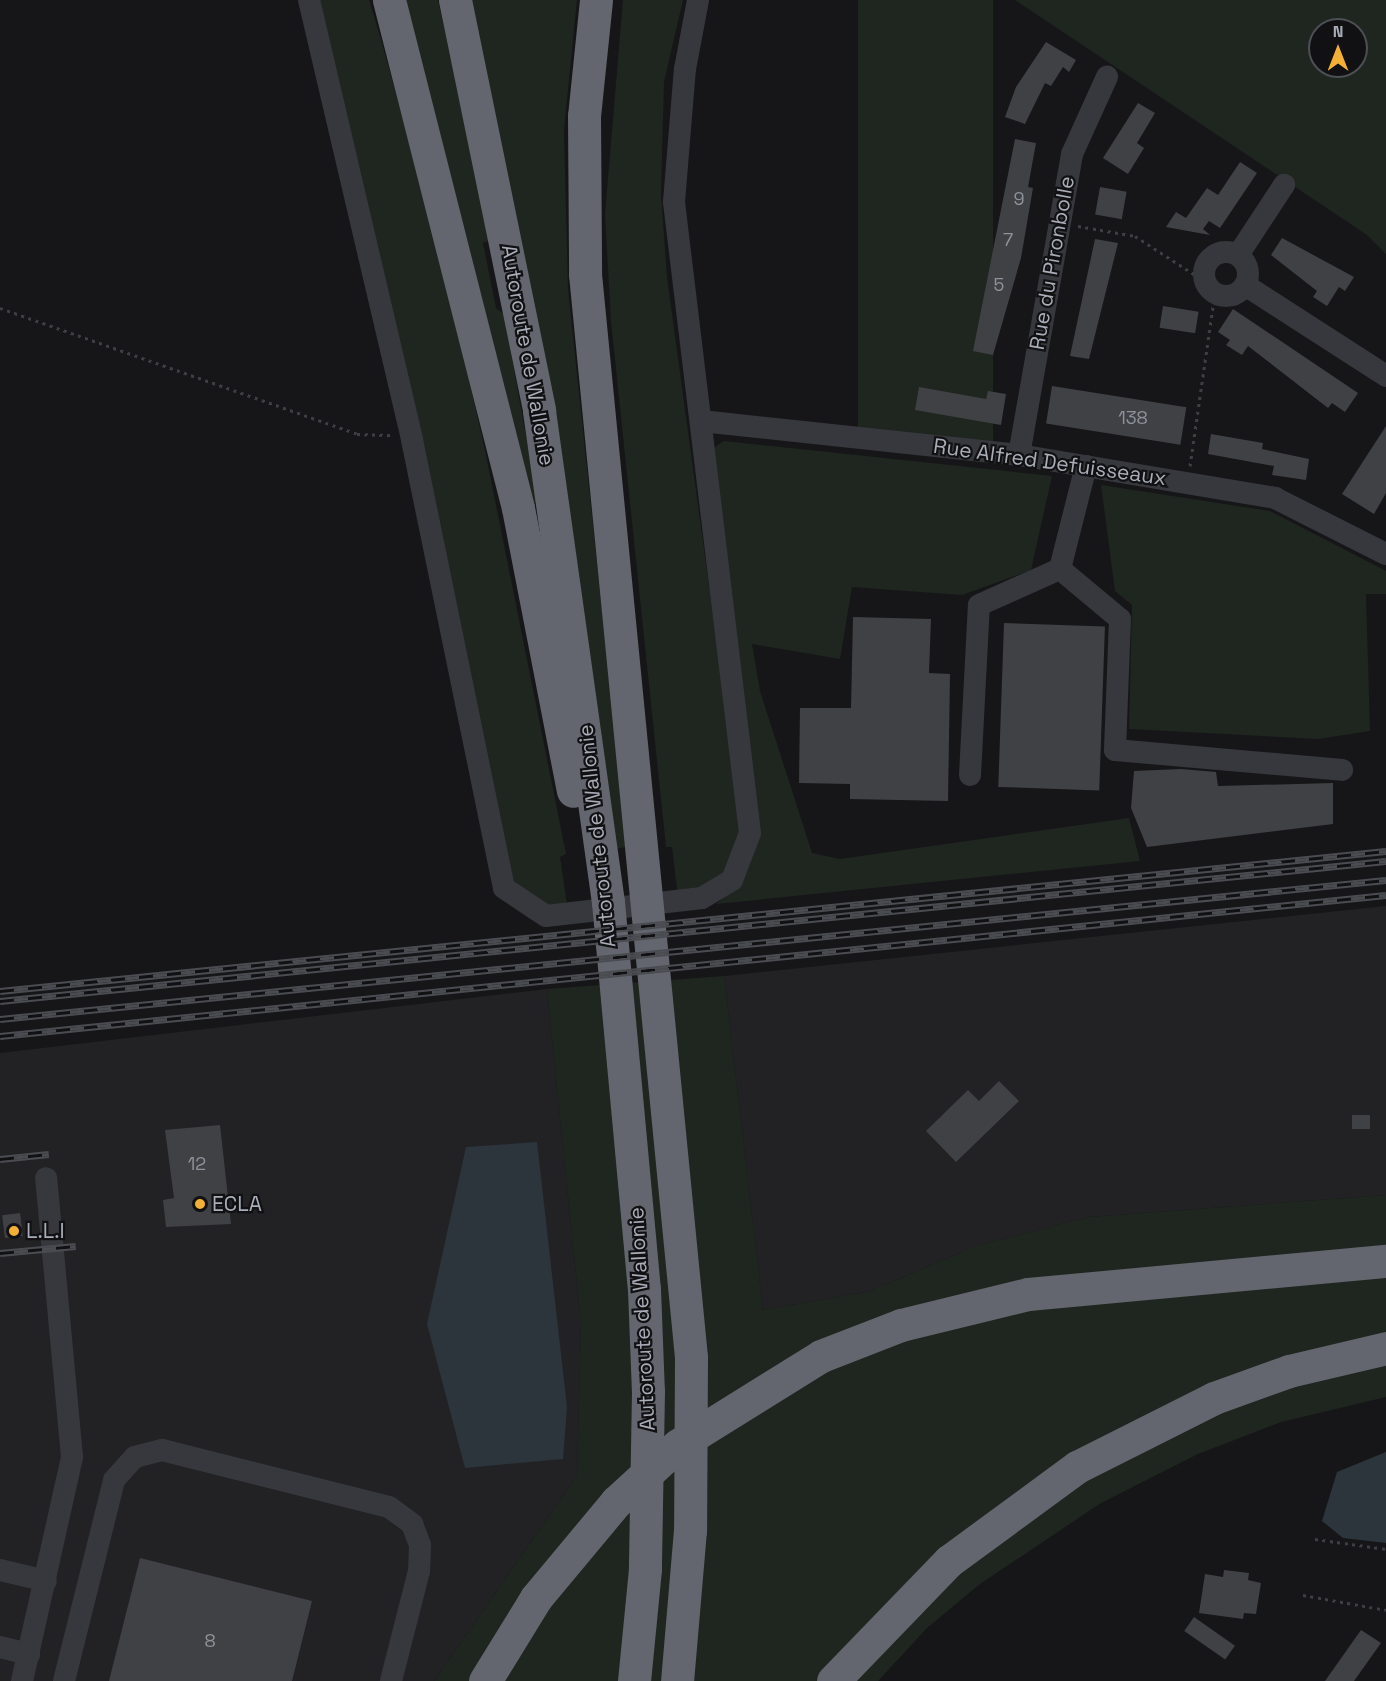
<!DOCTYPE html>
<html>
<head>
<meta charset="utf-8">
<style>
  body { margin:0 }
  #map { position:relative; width:1386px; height:1681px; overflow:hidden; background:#161618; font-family:"Space Grotesk",sans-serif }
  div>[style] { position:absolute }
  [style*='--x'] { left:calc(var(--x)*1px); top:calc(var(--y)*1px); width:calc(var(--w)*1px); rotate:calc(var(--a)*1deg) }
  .built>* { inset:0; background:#222225 }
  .green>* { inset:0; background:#1e261f; transform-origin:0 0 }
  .water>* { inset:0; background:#2c353c }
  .building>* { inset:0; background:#404145; transform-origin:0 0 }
  .path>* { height:3px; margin-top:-1.5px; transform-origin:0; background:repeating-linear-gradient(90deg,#3d3f44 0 3px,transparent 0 7.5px) }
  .minor>* { height:22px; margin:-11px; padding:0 11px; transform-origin:11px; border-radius:11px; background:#37383d }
  .minor>.ring { margin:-11px; padding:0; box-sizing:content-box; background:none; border:22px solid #37383d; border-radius:50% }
  .highway>* { height:33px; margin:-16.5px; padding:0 16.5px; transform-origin:16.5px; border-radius:16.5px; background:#63666e }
  .rail>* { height:7px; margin-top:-3.5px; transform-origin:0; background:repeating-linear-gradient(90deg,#111113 0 14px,#4a4c52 0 28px); box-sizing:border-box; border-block:2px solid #4a4c52 }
  .dots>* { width:16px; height:16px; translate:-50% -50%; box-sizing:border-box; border:3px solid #111113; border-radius:50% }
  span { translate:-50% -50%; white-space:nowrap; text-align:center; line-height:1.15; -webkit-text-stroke:4.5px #111113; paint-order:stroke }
  .number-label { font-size:18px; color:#8e929b }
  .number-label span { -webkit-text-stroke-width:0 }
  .street-label { font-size:21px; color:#a8adb8 }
  .poi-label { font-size:21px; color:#a8adb8 }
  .left { translate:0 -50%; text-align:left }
  .north { position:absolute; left:1308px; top:18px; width:60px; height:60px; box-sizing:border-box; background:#111113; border:2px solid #4d4f55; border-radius:50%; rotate:0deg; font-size:16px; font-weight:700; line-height:24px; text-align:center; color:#a8adb8 }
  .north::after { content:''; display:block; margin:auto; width:21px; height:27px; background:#f2b134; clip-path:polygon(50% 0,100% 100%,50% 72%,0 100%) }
</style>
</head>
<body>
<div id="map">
  <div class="built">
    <div style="clip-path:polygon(1386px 906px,1386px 1195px,1089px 1217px,978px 1245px,871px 1291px,763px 1310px,724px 976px)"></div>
    <div style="clip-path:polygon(547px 989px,581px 1324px,577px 1476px,434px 1681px,0 1681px,0 1053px)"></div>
  </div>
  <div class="green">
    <div style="clip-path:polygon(313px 0,369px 0,382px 43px,445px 273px,486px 455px,566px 854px,560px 857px,568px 911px,541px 907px,506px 873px)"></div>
    <div style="clip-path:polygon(402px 0,438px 0,491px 240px,483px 243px,496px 308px,504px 314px,538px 503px,529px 503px,470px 249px)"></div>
    <div style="clip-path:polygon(467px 0,577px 0,564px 130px,568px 289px,627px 847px,613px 849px,561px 468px)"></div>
    <div style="clip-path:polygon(623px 0,683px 0,664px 82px,661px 194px,667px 277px,743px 836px,727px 874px,678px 897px,672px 847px,666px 847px,611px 321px,605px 214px)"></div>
    <div style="left:858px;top:0;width:135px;height:446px"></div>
    <div style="clip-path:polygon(evenodd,1015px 0,1386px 0,1386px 254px,1367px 235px,1015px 0,1320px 30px,1356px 30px,1356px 66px,1320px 66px,1320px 30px)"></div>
    <div style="clip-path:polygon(724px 441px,1052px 476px,1031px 570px,962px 595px,852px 587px,840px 659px,752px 644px,760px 691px,812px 853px,840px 859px,1129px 818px,1140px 861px,716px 904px,736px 888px,751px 860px,714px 448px)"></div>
    <div style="clip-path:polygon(1101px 485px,1270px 511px,1386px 571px,1386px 594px,1366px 594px,1370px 731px,1318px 739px,1129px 729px,1132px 605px,1115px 591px)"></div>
    <div style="clip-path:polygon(724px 976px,763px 1310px,871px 1291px,978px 1245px,1089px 1217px,1386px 1195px,1386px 1397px,1281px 1422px,1198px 1454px,1101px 1503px,980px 1584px,927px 1628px,878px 1681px,434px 1681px,577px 1476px,581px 1324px,547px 989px)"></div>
  </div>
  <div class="water">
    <div style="clip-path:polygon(537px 1142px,567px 1407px,563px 1459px,465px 1468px,427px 1324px,466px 1147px)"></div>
    <div style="clip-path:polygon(1386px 1452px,1386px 1543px,1343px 1538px,1322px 1521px,1337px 1472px)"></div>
  </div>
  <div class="building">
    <div style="clip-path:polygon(1046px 42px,1076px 60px,1069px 72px,1063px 67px,1051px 86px,1045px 83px,1025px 124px,1005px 117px,1016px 87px)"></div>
    <div style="clip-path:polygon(1138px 103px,1155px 113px,1137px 143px,1144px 148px,1128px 174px,1103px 158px)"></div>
    <div style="clip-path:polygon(1015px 139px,1036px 143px,1028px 187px,1033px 188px,1021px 258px,993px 355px,973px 351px)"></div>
    <div style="clip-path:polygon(1240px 162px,1257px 173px,1220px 228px,1209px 221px,1203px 229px,1210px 235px,1166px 227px,1176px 212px,1186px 218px,1207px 188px,1218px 195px)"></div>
    <div style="left:1100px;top:187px;width:27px;height:28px;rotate:10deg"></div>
    <div style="clip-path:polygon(1282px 238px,1354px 277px,1345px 291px,1339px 287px,1327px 306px,1313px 297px,1317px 291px,1271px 255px)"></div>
    <div style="clip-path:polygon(1095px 239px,1118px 243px,1089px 359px,1070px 356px)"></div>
    <div style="left:1163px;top:306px;width:36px;height:22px;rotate:9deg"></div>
    <div style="clip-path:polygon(1233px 309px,1358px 393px,1345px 412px,1332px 403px,1328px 408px,1248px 346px,1242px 355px,1226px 345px,1230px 340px,1218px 332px)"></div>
    <div style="left:1052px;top:386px;width:136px;height:38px;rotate:9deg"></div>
    <div style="clip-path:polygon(919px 387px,986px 399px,988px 391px,1006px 394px,1001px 425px,915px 410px)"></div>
    <div style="clip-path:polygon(1386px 426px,1386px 493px,1374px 514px,1342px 494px)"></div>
    <div style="clip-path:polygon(1211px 434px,1263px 443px,1262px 449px,1309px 459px,1306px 480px,1272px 475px,1274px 466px,1208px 454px)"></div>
    <div style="clip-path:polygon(853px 617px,931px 619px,929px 673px,950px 674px,948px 801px,850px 799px,850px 784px,799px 783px,800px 708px,851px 708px)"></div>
    <div style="left:1004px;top:623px;width:101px;height:164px;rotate:2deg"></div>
    <div style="clip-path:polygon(1181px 769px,1216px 772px,1218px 786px,1333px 783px,1333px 824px,1147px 847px,1131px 808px,1134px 771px)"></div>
    <div style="clip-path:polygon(999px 1081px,1019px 1101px,956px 1162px,926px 1131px,968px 1090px,979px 1101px)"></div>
    <div style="left:1352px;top:1115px;width:18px;height:14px"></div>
    <div style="clip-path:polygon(220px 1125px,231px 1224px,166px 1227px,163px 1200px,174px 1198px,165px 1130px)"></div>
    <div style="left:20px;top:1213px;width:23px;height:18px;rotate:83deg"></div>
    <div style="clip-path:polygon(140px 1558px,312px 1601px,292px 1681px,109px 1681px)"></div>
    <div style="clip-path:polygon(1224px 1570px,1249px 1573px,1248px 1580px,1261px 1583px,1256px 1614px,1244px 1613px,1243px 1619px,1199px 1613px,1205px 1574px,1223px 1577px)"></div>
    <div style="left:1194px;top:1617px;width:50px;height:17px;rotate:35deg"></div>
    <div style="clip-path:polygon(1361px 1630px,1381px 1643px,1354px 1681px,1325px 1681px)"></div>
  </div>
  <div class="path">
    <div style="--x:1078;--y:226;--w:58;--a:10"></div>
    <div style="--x:1135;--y:236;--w:85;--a:32.9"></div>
    <div style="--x:0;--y:308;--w:379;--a:19.4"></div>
    <div style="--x:357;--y:434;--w:36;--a:2"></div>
    <div style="--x:1190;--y:466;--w:176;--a:-81.8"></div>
    <div style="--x:1315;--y:1539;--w:72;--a:8"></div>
    <div style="--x:1303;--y:1595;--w:84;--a:10.2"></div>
  </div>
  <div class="minor">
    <div style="--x:309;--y:0;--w:452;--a:76.8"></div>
    <div style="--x:412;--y:440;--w:457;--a:78.4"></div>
    <div style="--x:504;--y:888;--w:50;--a:33.7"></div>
    <div style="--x:546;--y:916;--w:157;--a:-6.6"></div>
    <div style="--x:702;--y:898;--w:35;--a:-31"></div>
    <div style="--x:732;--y:880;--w:50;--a:-69"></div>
    <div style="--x:750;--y:833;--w:636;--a:-96.87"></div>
    <div style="--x:674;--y:202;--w:133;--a:-85.3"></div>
    <div style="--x:685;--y:69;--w:70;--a:-79.3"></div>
    <div class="ring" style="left:1204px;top:252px;width:22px;height:22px"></div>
    <div style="--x:1238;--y:255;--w:84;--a:-56.7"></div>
    <div style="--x:1245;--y:285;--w:168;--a:32.8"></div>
    <div style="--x:701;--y:421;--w:320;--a:6.1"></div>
    <div style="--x:1019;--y:455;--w:260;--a:9.5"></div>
    <div style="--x:1275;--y:498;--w:124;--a:26.8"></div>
    <div style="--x:1019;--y:455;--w:306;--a:-80"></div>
    <div style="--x:1072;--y:154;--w:85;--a:-65.6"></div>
    <div style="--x:1086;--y:466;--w:106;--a:104.2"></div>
    <div style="--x:1060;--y:569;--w:78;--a:39.8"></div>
    <div style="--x:1120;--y:619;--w:131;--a:92.2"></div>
    <div style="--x:1115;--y:750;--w:228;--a:5"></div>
    <div style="--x:970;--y:775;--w:170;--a:-87"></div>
    <div style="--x:979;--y:605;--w:89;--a:-24"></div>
    <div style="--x:0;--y:1570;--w:47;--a:13.4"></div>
    <div style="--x:0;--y:1647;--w:30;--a:14"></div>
    <div style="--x:22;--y:1681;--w:230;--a:-77.4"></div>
    <div style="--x:72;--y:1457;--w:280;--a:-95.3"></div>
    <div style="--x:64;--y:1681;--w:207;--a:-76"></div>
    <div style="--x:114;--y:1480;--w:31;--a:-48"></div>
    <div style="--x:135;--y:1457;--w:28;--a:-15"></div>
    <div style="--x:162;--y:1450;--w:234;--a:14.1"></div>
    <div style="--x:389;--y:1507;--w:29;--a:36"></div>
    <div style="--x:412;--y:1524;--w:22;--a:69"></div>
    <div style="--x:420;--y:1545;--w:26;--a:92"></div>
    <div style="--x:419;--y:1571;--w:114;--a:104.3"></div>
  </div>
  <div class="highway">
    <div style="--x:389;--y:0;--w:524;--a:75.75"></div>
    <div style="--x:518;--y:508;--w:288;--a:79"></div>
    <div style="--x:455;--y:0;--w:419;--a:78.4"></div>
    <div style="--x:539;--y:411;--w:496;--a:82"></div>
    <div style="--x:608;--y:902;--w:389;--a:84.7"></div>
    <div style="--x:644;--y:1289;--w:102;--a:87.8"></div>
    <div style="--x:648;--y:1391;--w:178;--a:91"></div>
    <div style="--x:645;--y:1569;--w:113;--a:95.6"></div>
    <div style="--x:596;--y:0;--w:117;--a:95.9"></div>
    <div style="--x:584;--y:116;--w:158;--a:89.6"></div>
    <div style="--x:585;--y:274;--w:1088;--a:84.41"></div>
    <div style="--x:691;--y:1357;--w:173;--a:90.3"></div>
    <div style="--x:690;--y:1530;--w:152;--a:94.9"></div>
    <div style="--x:485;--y:1681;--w:97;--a:-58.4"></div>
    <div style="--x:536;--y:1598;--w:125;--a:-50.2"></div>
    <div style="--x:616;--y:1502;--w:84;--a:-42.6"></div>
    <div style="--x:678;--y:1445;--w:168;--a:-31.9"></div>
    <div style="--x:821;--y:1356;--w:86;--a:-21.2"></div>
    <div style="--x:901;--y:1325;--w:131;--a:-13.7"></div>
    <div style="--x:1028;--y:1294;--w:360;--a:-5.3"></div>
    <div style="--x:833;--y:1681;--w:167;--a:-46"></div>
    <div style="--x:949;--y:1561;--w:159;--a:-36.3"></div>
    <div style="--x:1077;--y:1467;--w:153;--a:-26.7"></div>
    <div style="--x:1214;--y:1398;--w:80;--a:-19.8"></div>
    <div style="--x:1289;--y:1371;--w:100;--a:-13.3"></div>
  </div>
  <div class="rail">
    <div style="--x:0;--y:991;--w:1393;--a:-5.77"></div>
    <div style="--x:0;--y:1001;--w:1393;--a:-5.77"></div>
    <div style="--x:0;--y:1019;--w:1393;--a:-5.73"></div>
    <div style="--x:0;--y:1036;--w:1393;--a:-5.81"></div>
    <div style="--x:0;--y:1159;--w:49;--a:-5.8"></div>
    <div style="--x:0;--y:1253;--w:76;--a:-5.3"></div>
  </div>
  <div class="dots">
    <div style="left:200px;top:1204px;background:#f2b134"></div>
    <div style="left:14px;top:1231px;background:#f2b134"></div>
  </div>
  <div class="number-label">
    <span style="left:1019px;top:199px">9</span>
    <span style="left:1008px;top:240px">7</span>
    <span style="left:999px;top:285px">5</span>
    <span style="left:1133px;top:418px">138</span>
    <span style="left:197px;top:1164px">12</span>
    <span style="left:210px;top:1641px">8</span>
  </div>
  <div class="street-label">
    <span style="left:1052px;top:263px;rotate:-80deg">Rue du Pironbolle</span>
    <span style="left:528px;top:355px;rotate:80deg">Autoroute de Wallonie</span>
    <span style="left:1050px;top:462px;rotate:8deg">Rue Alfred Defuisseaux</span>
    <span style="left:597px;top:836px;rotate:-96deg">Autoroute de Wallonie</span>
    <span style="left:642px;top:1319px;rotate:-93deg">Autoroute de Wallonie</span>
  </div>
  <div class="poi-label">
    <span class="left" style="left:212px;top:1204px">ECLA</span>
    <span class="left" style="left:26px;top:1231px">L.L.I</span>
  </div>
  <div class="north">N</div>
</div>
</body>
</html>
